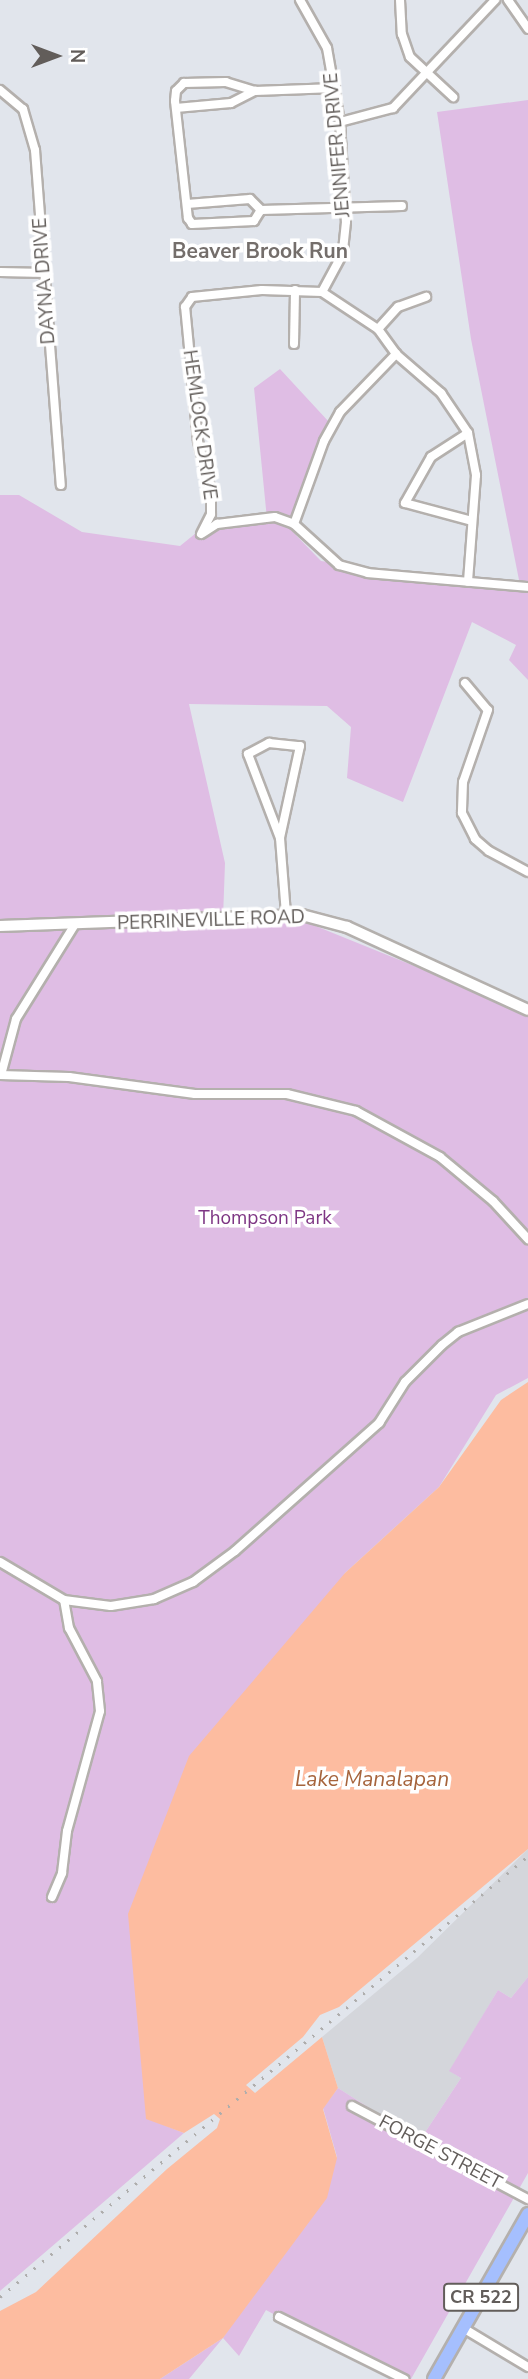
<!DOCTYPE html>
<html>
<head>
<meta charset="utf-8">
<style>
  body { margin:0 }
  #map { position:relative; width:528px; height:2379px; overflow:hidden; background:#e1e5ec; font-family:"Nunito Sans",sans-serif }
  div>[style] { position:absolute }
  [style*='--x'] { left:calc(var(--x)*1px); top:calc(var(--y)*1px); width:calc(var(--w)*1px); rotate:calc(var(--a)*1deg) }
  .industrial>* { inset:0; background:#d4d6db }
  .green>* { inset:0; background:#dfbde4 }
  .water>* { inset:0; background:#fdbca0 }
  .roads { filter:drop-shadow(2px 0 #b4b0ad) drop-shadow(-2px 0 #b4b0ad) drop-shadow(0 2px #b4b0ad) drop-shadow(0 -2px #b4b0ad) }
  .street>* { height:8px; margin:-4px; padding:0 4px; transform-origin:4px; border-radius:4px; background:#fff }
  .secondary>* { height:10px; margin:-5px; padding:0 5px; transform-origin:5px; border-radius:5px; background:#fff }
  .primary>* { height:12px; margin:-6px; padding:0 6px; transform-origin:6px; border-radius:6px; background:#a5bffe }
  .rail>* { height:2.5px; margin-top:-1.25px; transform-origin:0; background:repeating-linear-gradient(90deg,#aeadac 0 2px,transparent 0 11px) }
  span { translate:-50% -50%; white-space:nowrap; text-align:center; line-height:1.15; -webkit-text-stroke:7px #fff; paint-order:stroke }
  .shield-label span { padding:2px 5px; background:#fff; border:2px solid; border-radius:5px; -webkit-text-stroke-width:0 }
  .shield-label { font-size:18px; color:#625d5a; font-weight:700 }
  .street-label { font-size:19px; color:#625d5a }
  .park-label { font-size:19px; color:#7e3684 }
  .neighbourhood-label { font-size:21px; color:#746e6b; font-weight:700 }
  .water-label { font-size:21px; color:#a6643c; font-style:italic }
  .north { position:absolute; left:21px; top:21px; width:70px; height:70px; -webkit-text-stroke:5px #fff; paint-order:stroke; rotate:90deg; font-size:19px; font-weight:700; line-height:28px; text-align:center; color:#625d5a }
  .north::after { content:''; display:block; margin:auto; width:24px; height:32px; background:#625d5a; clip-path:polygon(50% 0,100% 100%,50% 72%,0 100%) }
</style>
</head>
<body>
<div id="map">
  <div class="industrial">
    <div style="clip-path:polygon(528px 1849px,528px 1977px,511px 1998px,498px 1990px,450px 2071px,461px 2078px,420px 2140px,338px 2088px,322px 2037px,417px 1958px)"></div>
  </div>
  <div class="green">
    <div style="clip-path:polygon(528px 100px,528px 680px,509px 660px,516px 645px,472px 622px,403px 802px,347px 778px,351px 727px,327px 706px,189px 704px,225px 863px,223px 918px,286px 914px,528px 1012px,528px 1378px,496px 1395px,439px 1487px,345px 1573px,146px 2118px,184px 2133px,0 2291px,0 495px,19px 495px,82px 532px,180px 546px,206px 525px,267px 519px,254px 388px,280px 369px,329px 422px,288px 527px,321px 561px,521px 590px,471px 339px,437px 112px)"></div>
    <div style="clip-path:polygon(528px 1977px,528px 2173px,411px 2379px,393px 2379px,266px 2310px,239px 2356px,223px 2338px,189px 2379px,160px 2379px,223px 2338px,337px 2157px,323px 2108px,338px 2088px,420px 2140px,461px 2078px,449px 2071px,498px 1990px,511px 1998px)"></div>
  </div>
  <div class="water">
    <div style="clip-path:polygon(528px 1382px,528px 1849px,339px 2007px,320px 2015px,303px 2037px,246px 2085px,255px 2093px,322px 2037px,338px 2088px,323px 2109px,337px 2158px,327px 2198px,223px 2338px,160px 2379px,0 2379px,0 2311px,36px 2292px,167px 2169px,217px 2128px,220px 2119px,214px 2114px,184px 2133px,146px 2119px,128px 1914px,189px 1756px,345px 1573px,439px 1487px,501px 1400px)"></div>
  </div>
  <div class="roads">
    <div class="street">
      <div style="--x:300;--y:0;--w:55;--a:60.6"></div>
      <div style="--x:327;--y:48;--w:75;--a:80"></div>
      <div style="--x:340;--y:122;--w:100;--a:86.6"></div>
      <div style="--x:346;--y:222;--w:31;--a:96"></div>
      <div style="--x:343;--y:253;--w:44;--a:118.3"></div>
      <div style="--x:400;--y:0;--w:34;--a:87"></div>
      <div style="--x:402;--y:34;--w:24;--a:71"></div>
      <div style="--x:410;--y:57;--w:59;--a:42.9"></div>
      <div style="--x:508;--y:0;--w:35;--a:55"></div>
      <div style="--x:335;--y:88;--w:80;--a:177.9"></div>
      <div style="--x:255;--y:91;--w:30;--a:-163"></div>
      <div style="--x:226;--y:82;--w:42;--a:178.6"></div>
      <div style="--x:184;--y:83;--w:11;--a:135"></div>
      <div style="--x:176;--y:91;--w:10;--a:96"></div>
      <div style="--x:175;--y:101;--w:118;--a:83.7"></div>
      <div style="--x:188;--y:218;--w:7;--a:56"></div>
      <div style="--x:192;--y:224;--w:62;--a:-2.8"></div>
      <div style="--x:254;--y:221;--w:13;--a:-58"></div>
      <div style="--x:261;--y:210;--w:141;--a:-1.6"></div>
      <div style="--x:0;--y:90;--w:30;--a:40"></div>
      <div style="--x:23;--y:109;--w:43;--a:73.7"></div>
      <div style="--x:35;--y:150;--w:336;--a:85.6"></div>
      <div style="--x:176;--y:108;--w:55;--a:-5.2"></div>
      <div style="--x:231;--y:103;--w:27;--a:-27"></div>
      <div style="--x:340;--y:122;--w:55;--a:-14.8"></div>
      <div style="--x:393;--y:108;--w:149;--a:-46.6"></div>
      <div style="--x:187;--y:204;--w:63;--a:-4.5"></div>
      <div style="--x:250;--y:199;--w:16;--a:45"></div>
      <div style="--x:0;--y:272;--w:45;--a:1.3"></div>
      <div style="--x:378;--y:329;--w:30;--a:-48"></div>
      <div style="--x:398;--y:307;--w:30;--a:-20"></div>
      <div style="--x:294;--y:344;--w:54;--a:-88.9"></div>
      <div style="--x:468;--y:433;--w:44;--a:147"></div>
      <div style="--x:431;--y:457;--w:53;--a:119.5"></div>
      <div style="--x:405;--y:503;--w:69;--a:15"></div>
      <div style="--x:294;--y:524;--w:88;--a:-70.1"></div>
      <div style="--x:324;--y:441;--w:33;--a:-61"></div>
      <div style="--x:340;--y:412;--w:81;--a:-46"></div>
      <div style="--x:203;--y:533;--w:17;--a:-33"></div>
      <div style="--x:217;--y:524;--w:58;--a:-6.9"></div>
      <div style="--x:275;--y:517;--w:20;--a:20"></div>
      <div style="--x:294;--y:524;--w:61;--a:42.3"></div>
      <div style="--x:339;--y:565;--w:30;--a:15"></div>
      <div style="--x:368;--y:573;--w:161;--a:5"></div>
      <div style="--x:201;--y:534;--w:22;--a:-63"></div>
      <div style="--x:211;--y:514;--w:23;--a:-90"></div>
      <div style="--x:211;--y:491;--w:52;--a:-104.6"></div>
      <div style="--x:198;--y:441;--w:135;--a:-95.5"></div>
      <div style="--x:185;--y:307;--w:12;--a:-55"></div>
      <div style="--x:192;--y:297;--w:70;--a:-5.7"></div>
      <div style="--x:262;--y:290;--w:60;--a:1.9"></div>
      <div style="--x:322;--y:292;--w:67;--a:33.5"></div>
      <div style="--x:378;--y:329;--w:31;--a:54"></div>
      <div style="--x:396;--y:354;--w:60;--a:40.9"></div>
      <div style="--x:441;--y:393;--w:48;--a:56"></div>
      <div style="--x:468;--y:433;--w:43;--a:79.2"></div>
      <div style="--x:476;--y:475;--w:107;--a:94.3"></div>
      <div style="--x:465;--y:683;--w:35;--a:50"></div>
      <div style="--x:488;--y:710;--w:76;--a:109.1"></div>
      <div style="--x:463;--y:782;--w:31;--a:92"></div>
      <div style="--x:462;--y:813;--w:29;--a:63"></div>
      <div style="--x:475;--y:839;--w:18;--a:41"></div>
      <div style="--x:489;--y:851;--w:44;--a:28.3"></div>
      <div style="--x:280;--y:838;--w:90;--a:-110.9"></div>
      <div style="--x:248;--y:754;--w:24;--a:-28"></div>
      <div style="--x:269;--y:743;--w:31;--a:6"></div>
      <div style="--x:300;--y:746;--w:94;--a:102.3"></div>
      <div style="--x:280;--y:838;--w:76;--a:85.5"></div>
      <div style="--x:0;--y:1075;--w:69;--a:1.7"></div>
      <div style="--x:69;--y:1077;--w:127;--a:7.7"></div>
      <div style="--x:195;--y:1094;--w:92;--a:0"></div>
      <div style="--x:287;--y:1094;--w:71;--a:13.8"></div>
      <div style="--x:356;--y:1111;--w:96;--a:28.7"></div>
      <div style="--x:440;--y:1157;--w:69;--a:39.7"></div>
      <div style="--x:493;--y:1201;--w:52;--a:47.4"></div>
      <div style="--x:1;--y:1075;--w:58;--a:-75"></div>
      <div style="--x:16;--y:1019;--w:110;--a:-58.1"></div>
      <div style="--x:0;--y:1562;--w:74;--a:30.7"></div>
      <div style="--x:64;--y:1600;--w:47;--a:7.3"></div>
      <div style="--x:111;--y:1606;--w:44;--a:-9.2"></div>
      <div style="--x:154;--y:1599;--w:43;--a:-23.6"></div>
      <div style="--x:193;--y:1582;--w:52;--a:-36.4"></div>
      <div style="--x:235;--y:1551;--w:193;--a:-41.6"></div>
      <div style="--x:379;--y:1423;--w:49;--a:-57.6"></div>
      <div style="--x:405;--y:1382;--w:52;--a:-45"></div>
      <div style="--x:442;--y:1345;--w:21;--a:-39"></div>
      <div style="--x:458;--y:1332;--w:75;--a:-21.8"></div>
      <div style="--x:52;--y:1897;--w:26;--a:-67"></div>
      <div style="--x:62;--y:1873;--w:42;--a:-83.2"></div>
      <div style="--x:67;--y:1831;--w:124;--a:-74.6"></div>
      <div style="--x:100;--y:1711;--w:30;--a:-96"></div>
      <div style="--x:97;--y:1681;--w:60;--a:-117.8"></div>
      <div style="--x:69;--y:1628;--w:28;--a:-100"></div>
      <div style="--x:352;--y:2106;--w:199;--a:27.9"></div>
      <div style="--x:279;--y:2317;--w:140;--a:26.4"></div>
      <div style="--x:463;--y:2328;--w:76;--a:31"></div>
    </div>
    <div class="secondary">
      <div style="--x:0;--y:926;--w:302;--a:-2.1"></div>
      <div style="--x:302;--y:915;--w:47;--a:14.9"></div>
      <div style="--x:347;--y:927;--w:199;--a:24.6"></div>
    </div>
    <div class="primary">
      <div style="--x:434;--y:2379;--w:190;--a:-60.3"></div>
    </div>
  </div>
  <div class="rail">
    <div style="--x:0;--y:2297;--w:688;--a:-39.87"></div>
  </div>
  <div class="shield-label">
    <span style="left:481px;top:2297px">CR 522</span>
  </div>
  <div class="street-label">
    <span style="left:338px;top:145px;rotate:-95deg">JENNIFER DRIVE</span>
    <span style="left:45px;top:281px;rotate:-94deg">DAYNA DRIVE</span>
    <span style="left:199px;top:425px;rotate:82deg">HEMLOCK DRIVE</span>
    <span style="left:211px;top:921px;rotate:-2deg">PERRINEVILLE ROAD</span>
    <span style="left:440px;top:2153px;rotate:28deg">FORGE STREET</span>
  </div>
  <div class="park-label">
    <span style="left:265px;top:1219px">Thompson Park</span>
  </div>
  <div class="neighbourhood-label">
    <span style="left:260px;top:251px">Beaver Brook Run</span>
  </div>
  <div class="water-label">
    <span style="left:372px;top:1779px">Lake Manalapan</span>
  </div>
  <div class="north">N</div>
</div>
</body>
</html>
